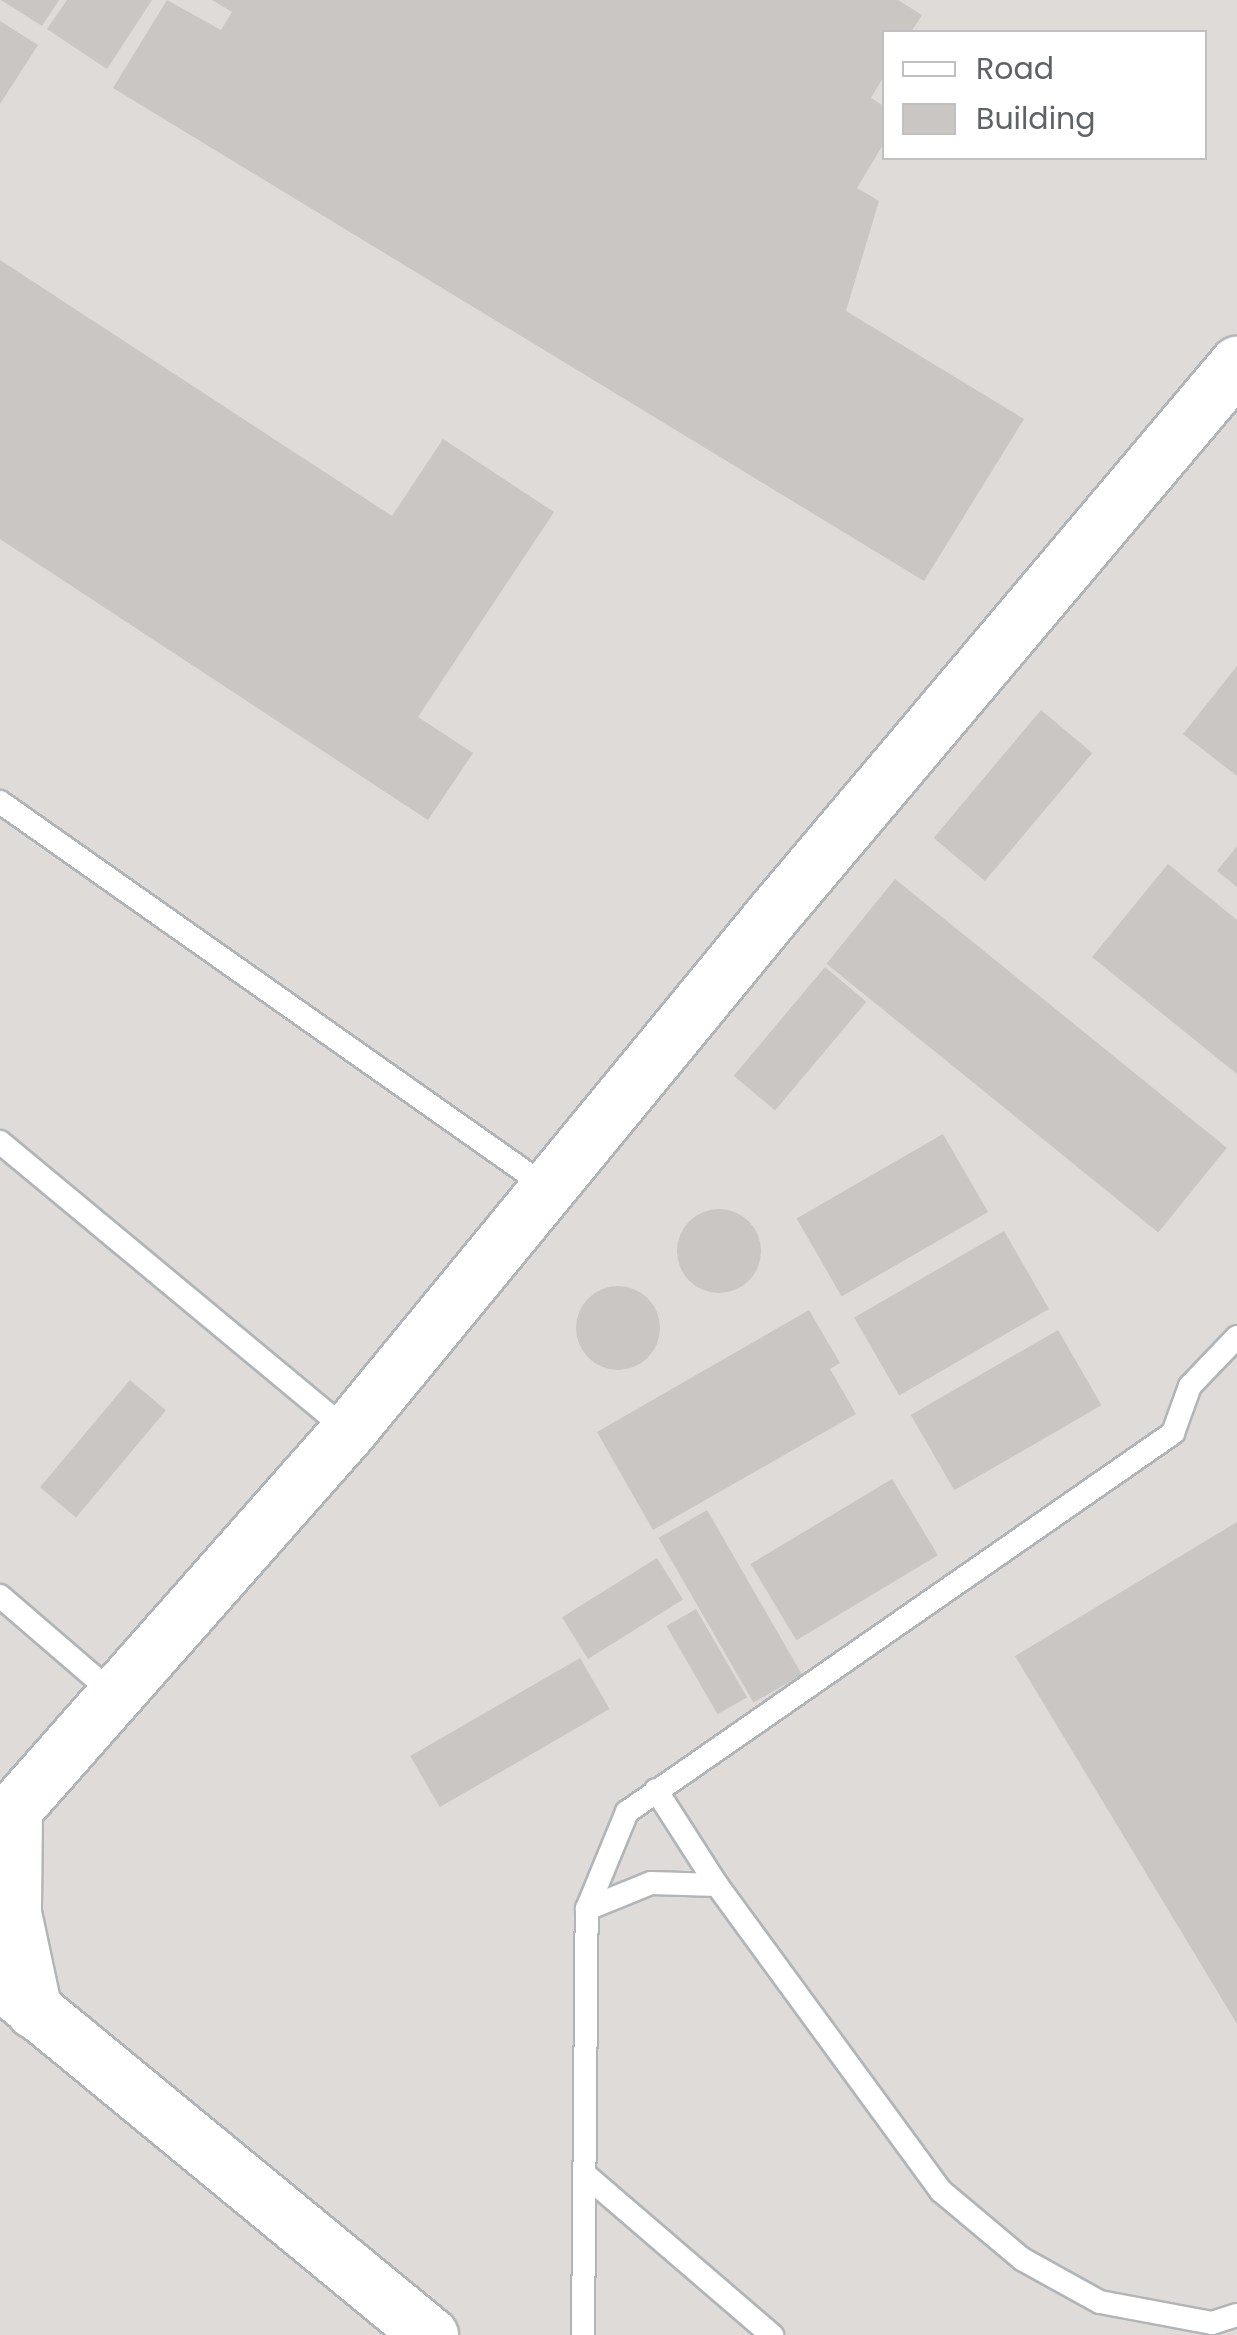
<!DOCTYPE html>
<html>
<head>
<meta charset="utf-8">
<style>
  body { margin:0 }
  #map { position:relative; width:1237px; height:2335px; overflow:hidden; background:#efebe7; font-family:Poppins,sans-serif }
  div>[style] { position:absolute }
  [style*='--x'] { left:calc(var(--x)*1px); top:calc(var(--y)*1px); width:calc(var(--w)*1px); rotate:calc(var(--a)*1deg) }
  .industrial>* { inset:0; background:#dedbd9 }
  .building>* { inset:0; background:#cac6c4; transform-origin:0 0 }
  .round { border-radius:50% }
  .roads { filter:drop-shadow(2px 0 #b2b5b7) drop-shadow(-2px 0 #b2b5b7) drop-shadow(0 2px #b2b5b7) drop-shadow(0 -2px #b2b5b7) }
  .lane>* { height:22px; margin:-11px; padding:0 11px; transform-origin:11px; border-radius:11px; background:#fff }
  .secondary>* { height:55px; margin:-27.5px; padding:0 27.5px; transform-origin:27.5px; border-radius:27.5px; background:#fff }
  span { translate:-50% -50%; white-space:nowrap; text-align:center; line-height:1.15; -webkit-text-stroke:8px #fff; paint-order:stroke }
  .legend { position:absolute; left:882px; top:30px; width:325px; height:130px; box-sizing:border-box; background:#fff; border:2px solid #bfc1c1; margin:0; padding:12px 18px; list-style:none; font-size:30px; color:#5f6365 }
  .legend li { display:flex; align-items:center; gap:20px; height:50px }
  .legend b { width:50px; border:2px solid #bfc1c1 }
</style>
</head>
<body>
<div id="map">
  <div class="industrial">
    <div style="clip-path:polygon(evenodd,0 0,1237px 0,1237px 2335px,0 2335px,0 0,884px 32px,1204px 32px,1204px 158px,884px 158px,884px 32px)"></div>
  </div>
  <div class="building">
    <div style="clip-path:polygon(1px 0,59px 0,42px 26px)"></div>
    <div style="clip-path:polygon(67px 0,152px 0,107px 69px,47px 29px)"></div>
    <div style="clip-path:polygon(167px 0,221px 30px,232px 12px,212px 0,898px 0,922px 15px,911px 32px,884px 32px,884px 76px,871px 98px,884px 106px,884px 143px,857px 188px,879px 201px,846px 311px,1024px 419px,924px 581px,113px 88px)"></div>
    <div style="clip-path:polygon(0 21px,38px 45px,0 104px)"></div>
    <div style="clip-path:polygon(0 260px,392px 516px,443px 439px,554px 512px,418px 717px,473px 753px,428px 820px,0 539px)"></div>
    <div style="clip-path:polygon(1237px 666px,1237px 776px,1183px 734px)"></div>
    <div style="left:1041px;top:710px;width:67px;height:167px;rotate:40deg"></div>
    <div style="clip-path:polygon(1237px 846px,1237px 887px,1217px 871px)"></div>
    <div style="clip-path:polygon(1168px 864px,1237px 920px,1237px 1074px,1092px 957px)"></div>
    <div style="left:895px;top:879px;width:427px;height:109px;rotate:39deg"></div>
    <div style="left:825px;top:967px;width:54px;height:142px;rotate:40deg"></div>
    <div style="left:943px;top:1134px;width:90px;height:169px;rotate:60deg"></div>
    <div class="round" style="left:677px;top:1209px;width:84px;height:84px"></div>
    <div style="left:1004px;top:1231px;width:90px;height:173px;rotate:60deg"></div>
    <div class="round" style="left:576px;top:1286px;width:84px;height:84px"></div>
    <div style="clip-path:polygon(809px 1310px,840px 1363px,830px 1369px,856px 1414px,653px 1530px,597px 1432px)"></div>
    <div style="left:1058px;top:1330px;width:87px;height:170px;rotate:60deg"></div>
    <div style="left:130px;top:1380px;width:47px;height:140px;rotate:40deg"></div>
    <div style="left:892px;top:1479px;width:89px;height:165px;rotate:59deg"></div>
    <div style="left:707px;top:1510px;width:190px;height:56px;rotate:60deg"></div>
    <div style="clip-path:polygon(1237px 1522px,1237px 2024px,1015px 1656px)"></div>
    <div style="left:657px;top:1558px;width:49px;height:112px;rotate:58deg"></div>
    <div style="left:696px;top:1609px;width:102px;height:34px;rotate:60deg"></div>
    <div style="left:580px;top:1658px;width:59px;height:196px;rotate:60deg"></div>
  </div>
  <div class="roads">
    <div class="lane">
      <div style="--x:0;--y:802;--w:670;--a:35.16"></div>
      <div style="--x:0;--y:1142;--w:452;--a:39.7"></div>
      <div style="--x:0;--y:1596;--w:152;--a:40.7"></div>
      <div style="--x:656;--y:1790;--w:113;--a:57.3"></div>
      <div style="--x:587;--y:1909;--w:69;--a:-22.1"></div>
      <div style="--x:651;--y:1883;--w:66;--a:1.7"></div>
      <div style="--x:717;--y:1885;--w:379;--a:53.8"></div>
      <div style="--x:941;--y:2191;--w:106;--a:40"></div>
      <div style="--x:1022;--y:2259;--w:89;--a:28.9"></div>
      <div style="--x:1100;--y:2302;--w:114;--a:10.6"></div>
      <div style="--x:1212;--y:2323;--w:26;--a:-18"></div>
      <div style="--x:588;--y:2177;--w:243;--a:40.7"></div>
      <div style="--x:583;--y:2335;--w:426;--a:-89.5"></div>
      <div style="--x:587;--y:1909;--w:105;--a:-67.6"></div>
      <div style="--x:627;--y:1812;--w:665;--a:-34.77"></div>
      <div style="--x:1173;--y:1433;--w:50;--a:-70.1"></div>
      <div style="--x:1190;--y:1386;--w:68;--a:-46.2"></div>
    </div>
    <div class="secondary">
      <div style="--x:0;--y:1812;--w:14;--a:-8"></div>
      <div style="--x:14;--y:1810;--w:103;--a:90.6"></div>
      <div style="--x:13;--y:1913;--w:100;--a:77.9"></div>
      <div style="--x:0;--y:1825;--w:526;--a:-48.55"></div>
      <div style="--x:348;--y:1431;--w:669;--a:-50.58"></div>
      <div style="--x:773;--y:914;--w:720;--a:-49.85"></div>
      <div style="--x:0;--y:1981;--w:557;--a:39.46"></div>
    </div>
  </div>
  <ul class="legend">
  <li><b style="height:12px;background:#fff"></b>Road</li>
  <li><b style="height:28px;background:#cac6c4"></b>Building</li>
  </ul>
</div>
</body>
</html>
